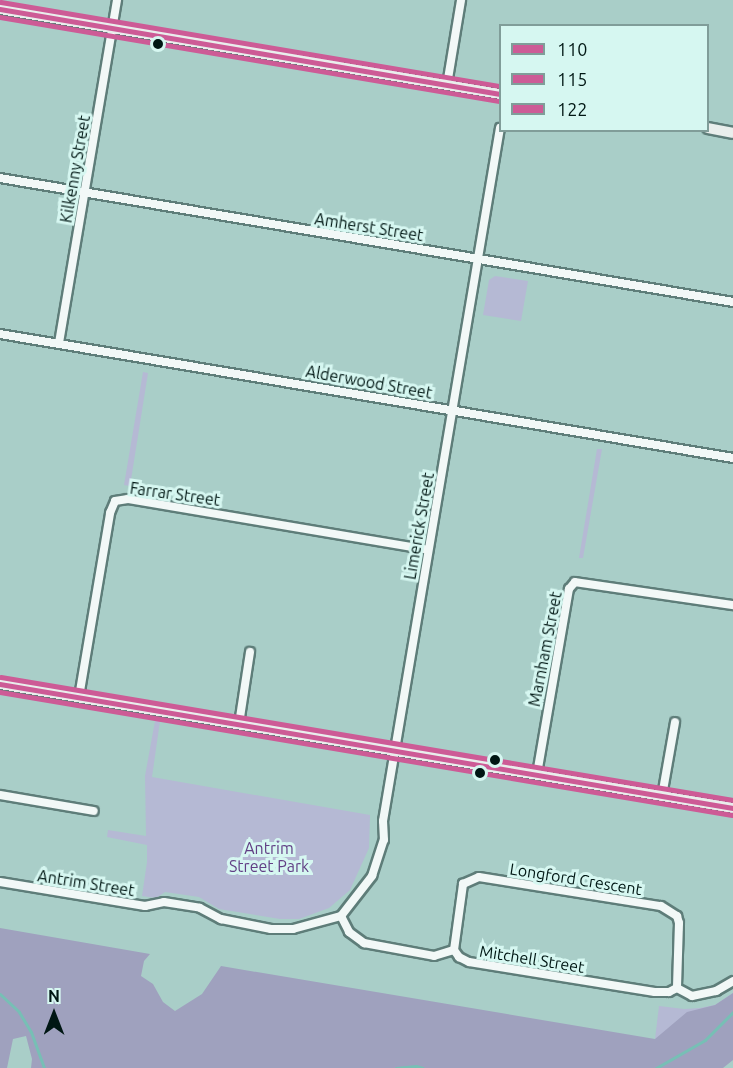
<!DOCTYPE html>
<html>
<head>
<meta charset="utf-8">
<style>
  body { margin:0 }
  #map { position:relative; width:733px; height:1068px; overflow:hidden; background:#a9cec8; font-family:Ubuntu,sans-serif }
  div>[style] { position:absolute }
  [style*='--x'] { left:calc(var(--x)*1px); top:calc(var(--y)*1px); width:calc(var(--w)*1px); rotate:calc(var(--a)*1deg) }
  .green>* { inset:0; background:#b5b9d4 }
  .forest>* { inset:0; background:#9fa1be }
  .stream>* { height:3px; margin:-1.5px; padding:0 1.5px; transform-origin:1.5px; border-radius:1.5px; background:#77bfb5 }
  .roads { filter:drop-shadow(2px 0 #5e7d79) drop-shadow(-2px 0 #5e7d79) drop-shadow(0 2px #5e7d79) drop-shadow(0 -2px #5e7d79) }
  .street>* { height:8px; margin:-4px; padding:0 4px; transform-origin:4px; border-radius:4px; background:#f2f8f7 }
  .secondary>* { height:10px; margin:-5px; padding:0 5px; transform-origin:5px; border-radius:5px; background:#e9eeec }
  .bus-1>* { height:4.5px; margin:-2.25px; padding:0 2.25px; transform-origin:2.25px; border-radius:2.25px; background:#cd5b96 }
  .bus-2>* { height:4.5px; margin:-2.25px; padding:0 2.25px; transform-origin:2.25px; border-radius:2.25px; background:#cd5b96 }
  .bus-3>* { height:4.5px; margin:-2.25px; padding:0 2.25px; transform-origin:2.25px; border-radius:2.25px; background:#cd5b96 }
  .dots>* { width:16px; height:16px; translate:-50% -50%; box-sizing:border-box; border:3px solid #d6f7f1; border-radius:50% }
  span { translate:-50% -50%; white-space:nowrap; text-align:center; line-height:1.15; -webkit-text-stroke:6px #d6f7f1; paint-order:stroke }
  .street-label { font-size:16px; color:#001714 }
  .park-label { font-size:16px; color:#613f85 }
  .legend { position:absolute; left:499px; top:24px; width:210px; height:108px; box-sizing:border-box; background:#d6f7f1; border:2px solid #809d99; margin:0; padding:8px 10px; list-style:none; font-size:18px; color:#001714 }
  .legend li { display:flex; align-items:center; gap:12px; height:30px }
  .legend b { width:30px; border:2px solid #809d99 }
  .north { position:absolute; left:24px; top:984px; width:60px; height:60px; -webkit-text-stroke:4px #d6f7f1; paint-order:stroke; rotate:0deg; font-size:16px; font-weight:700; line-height:24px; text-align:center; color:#001714 }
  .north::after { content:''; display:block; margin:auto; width:21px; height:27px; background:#001714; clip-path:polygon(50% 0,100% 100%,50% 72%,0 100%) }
</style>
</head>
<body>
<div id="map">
  <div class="green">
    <div style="clip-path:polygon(495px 276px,528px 281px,521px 321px,483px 315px,489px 280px)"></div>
    <div style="clip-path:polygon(143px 372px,148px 373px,130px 486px,124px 485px)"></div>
    <div style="clip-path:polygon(597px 449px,602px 449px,583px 558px,579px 558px)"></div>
    <div style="clip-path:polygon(155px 721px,160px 721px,152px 777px,370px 815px,369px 848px,350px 890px,329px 908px,299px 919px,280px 919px,219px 909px,199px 897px,165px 892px,156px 898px,142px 896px,147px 862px,147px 845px,107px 837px,108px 830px,146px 836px,145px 776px)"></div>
    <div style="clip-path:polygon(733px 993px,733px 1053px,655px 1039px,659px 1006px,684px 1009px,700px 1008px,715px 1005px)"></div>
  </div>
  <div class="forest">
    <div style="clip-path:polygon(0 928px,150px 954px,144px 961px,141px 976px,153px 984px,163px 1002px,175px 1011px,202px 994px,221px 966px,655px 1039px,687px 1012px,715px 1005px,733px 993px,733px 1060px,723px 1068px,31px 1068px,32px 1059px,26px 1036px,13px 1039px,7px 1068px,0 1068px)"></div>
  </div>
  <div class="stream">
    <div style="--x:0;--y:994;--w:26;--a:43"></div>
    <div style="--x:19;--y:1012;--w:23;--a:59"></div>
    <div style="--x:31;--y:1032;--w:38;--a:70"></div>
    <div style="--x:396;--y:1068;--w:20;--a:-6"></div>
    <div style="--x:416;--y:1066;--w:7;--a:16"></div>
    <div style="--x:656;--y:1068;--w:56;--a:-29.7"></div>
    <div style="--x:705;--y:1040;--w:40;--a:-45"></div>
  </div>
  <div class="roads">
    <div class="street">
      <div style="--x:447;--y:85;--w:86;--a:-80.6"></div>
      <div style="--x:0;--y:178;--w:743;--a:9.6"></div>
      <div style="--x:0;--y:334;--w:743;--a:9.6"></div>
      <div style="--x:59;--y:343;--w:348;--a:-80.4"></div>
      <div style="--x:79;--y:697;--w:187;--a:-80.4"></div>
      <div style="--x:110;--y:513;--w:13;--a:-67"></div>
      <div style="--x:115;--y:501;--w:13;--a:-9"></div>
      <div style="--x:128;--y:499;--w:304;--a:9.6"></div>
      <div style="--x:239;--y:724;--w:73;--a:-81.3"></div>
      <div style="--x:537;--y:774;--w:188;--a:-80.2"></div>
      <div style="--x:569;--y:589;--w:9;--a:-49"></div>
      <div style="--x:575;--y:582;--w:160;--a:8.3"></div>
      <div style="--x:0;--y:795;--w:95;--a:9.7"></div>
      <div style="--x:662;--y:796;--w:75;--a:-80"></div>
      <div style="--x:0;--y:882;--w:147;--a:9.4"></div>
      <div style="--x:145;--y:906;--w:19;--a:-12"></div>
      <div style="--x:164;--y:902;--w:36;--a:9"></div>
      <div style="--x:200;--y:908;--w:24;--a:28"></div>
      <div style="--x:221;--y:919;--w:51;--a:11.3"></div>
      <div style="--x:271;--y:929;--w:22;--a:0"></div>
      <div style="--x:293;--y:929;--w:50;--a:-15.2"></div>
      <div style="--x:341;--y:916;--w:51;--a:-52.2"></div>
      <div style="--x:372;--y:876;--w:38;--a:-72"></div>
      <div style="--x:384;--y:840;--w:19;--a:-93"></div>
      <div style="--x:383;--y:821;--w:703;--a:-80.42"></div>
      <div style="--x:341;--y:916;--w:18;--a:63"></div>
      <div style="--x:349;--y:932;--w:19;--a:36"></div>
      <div style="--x:364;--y:943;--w:71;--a:10.5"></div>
      <div style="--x:434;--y:956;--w:21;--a:-17"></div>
      <div style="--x:454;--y:950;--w:9;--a:54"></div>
      <div style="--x:459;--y:957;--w:11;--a:27"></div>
      <div style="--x:469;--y:962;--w:188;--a:9.2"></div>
      <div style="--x:655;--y:992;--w:14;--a:0"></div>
      <div style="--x:669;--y:992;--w:9;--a:-27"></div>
      <div style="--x:677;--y:988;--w:17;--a:28"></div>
      <div style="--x:692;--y:996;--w:25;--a:-12"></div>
      <div style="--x:716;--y:991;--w:20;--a:-30"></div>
      <div style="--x:454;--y:950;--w:67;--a:-82.2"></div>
      <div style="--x:463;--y:884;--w:17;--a:-24"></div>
      <div style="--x:479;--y:877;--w:184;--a:9.1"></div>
      <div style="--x:661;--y:906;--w:19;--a:32"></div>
      <div style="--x:677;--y:916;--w:7;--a:74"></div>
      <div style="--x:679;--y:923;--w:65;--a:91.8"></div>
    </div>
    <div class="secondary">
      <div style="--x:0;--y:9;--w:507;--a:9.65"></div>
      <div style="--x:708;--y:128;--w:25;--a:11"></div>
      <div style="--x:0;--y:684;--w:743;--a:9.6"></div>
    </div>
  </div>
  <div class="bus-1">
    <div style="--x:0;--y:9;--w:507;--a:9.65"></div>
    <div style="--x:0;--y:684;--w:743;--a:9.6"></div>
  </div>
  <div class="bus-2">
    <div style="--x:0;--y:17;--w:506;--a:9.56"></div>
    <div style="--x:0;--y:692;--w:742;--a:9.54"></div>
  </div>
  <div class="bus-3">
    <div style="--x:1;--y:2;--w:506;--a:9.56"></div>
    <div style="--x:1;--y:677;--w:742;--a:9.54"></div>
  </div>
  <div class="dots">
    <div style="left:158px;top:44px;background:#001714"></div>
    <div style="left:495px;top:760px;background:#001714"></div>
    <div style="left:480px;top:773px;background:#001714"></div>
  </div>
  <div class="street-label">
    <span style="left:75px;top:169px;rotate:-80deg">Kilkenny Street</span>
    <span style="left:369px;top:227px;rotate:9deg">Amherst Street</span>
    <span style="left:369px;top:382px;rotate:10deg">Alderwood Street</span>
    <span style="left:175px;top:494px;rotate:8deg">Farrar Street</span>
    <span style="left:419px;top:526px;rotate:-80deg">Limerick Street</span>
    <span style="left:545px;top:649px;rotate:-79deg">Marnham Street</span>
    <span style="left:576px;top:879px;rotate:9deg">Longford Crescent</span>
    <span style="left:86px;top:883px;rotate:9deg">Antrim Street</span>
    <span style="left:532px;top:959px;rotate:9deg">Mitchell Street</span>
  </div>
  <div class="park-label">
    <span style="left:269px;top:857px">Antrim<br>Street Park</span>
  </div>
  <ul class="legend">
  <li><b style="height:8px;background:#cd5b96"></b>110</li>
  <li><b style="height:8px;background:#cd5b96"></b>115</li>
  <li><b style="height:8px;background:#cd5b96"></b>122</li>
  </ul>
  <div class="north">N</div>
</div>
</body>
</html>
